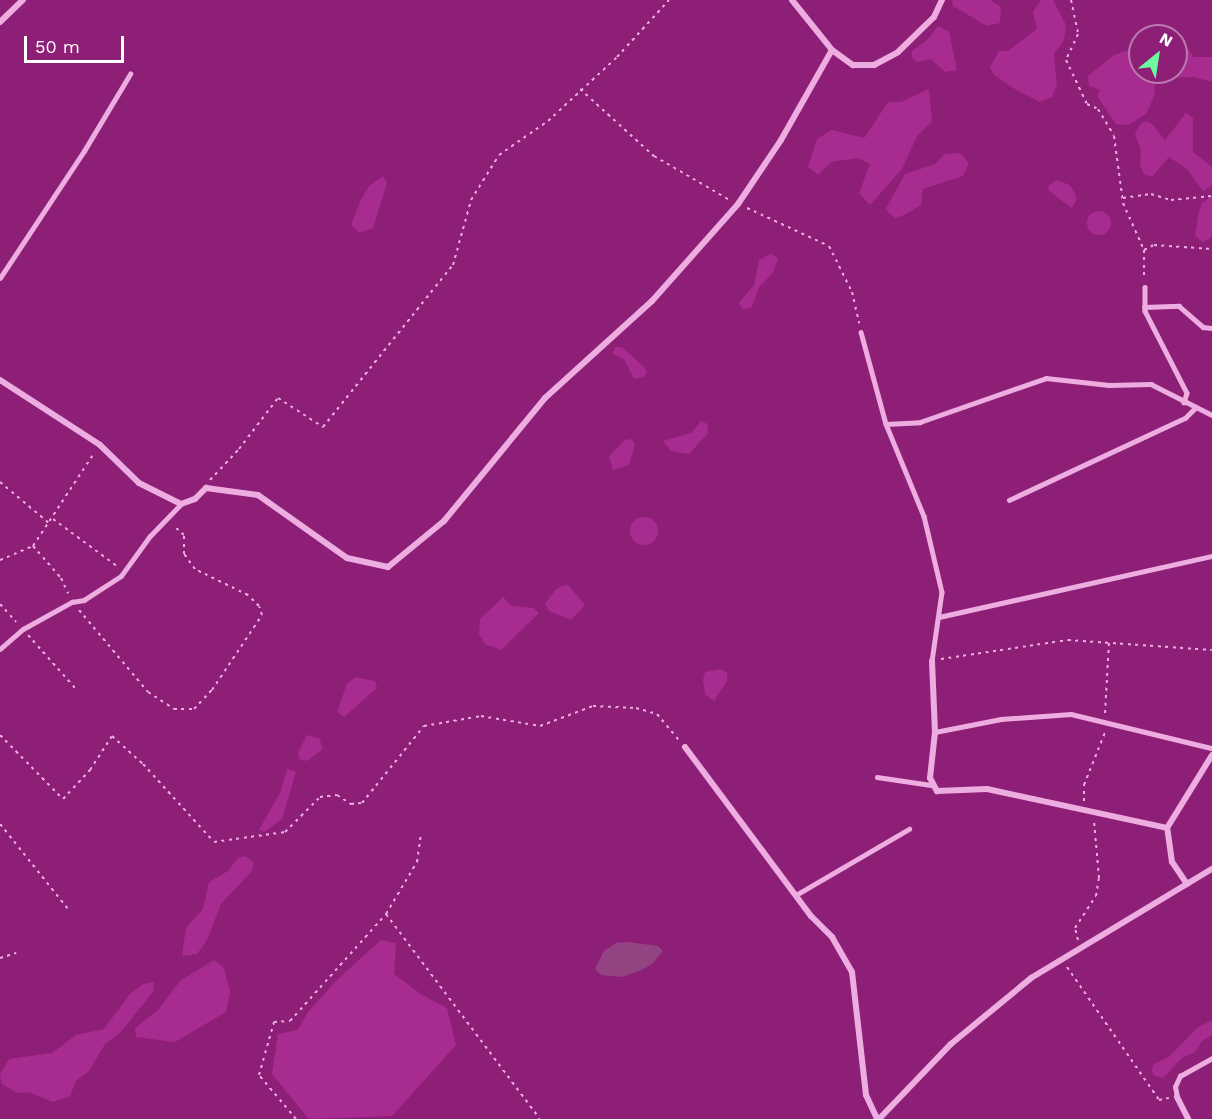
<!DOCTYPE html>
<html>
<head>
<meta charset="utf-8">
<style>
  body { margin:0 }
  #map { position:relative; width:1212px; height:1119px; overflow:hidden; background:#8e1f77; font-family:"Work Sans",sans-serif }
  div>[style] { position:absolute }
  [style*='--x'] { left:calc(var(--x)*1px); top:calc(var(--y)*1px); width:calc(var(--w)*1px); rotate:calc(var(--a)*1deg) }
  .green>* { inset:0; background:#a82b90 }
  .round { border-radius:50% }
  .water>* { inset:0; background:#934382 }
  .path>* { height:2px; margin-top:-1px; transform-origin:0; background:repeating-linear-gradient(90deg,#edade1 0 3px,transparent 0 7.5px) }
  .lane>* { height:4.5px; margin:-2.25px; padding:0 2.25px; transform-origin:2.25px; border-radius:2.25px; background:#edade1 }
  .street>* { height:6px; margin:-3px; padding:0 3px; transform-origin:3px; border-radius:3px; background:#edade1 }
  span { translate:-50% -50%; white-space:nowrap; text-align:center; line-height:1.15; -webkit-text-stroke:4.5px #8e1f77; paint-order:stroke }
  .north { position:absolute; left:1128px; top:24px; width:60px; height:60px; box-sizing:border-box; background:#8e1f77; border:2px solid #bb79ad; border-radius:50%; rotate:30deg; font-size:16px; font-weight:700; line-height:24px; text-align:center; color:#fff }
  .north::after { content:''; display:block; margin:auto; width:21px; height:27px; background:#6dfb9f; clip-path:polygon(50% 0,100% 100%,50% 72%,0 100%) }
  .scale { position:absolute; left:24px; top:36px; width:100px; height:27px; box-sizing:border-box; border:3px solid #fff; border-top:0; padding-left:8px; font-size:18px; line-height:21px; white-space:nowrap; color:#fff; -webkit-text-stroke:4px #8e1f77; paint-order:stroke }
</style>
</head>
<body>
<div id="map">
  <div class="green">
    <div style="clip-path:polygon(952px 0,990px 0,1001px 7px,1000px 23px,987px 26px,953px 6px)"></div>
    <div style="clip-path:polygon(1041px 0,1053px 0,1066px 25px,1064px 40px,1054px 54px,1057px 85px,1052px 97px,1040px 102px,1015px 89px,994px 75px,990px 67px,999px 51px,1008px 51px,1037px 29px,1033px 12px)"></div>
    <div style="clip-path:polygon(938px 26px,949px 32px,957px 70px,945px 72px,931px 59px,917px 62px,912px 57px,912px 51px,927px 40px)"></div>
    <div style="clip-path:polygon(1165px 26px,1179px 34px,1193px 57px,1212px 57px,1212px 82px,1194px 77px,1167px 78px,1168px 72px,1176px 72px,1176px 36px,1153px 33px,1155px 28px)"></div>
    <div style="clip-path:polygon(1131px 49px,1140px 52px,1140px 72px,1153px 72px,1155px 94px,1146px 114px,1128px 125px,1116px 124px,1097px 96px,1100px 90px,1089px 86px,1088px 76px,1114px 55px)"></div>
    <div style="clip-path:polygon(929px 89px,932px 121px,917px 136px,902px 169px,870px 205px,859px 193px,870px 164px,858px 158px,831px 162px,818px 175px,808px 167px,817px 139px,832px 130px,864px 138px,888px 102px,901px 102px)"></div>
    <div style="clip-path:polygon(1186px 113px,1193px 118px,1193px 152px,1212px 167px,1212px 186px,1203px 191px,1187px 169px,1169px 157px,1152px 177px,1144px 174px,1140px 166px,1141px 150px,1135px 134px,1140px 124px,1146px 121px,1152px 124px,1165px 140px)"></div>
    <div style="clip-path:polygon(960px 153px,969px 163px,963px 176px,923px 189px,921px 205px,904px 215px,895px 218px,888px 212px,886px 208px,905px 174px,935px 164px,945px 154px)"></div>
    <div style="clip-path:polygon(383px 176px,387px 183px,373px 228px,359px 233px,351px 225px,361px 200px,369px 186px)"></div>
    <div style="clip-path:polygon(1056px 180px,1070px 185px,1077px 198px,1072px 208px,1049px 191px,1048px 186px)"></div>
    <div style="clip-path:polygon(1212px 196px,1212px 237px,1203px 242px,1195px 236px,1199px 211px,1202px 203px)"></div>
    <div class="round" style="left:1087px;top:211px;width:24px;height:24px"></div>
    <div style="clip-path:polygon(771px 254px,778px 258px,773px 273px,760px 286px,751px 308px,742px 309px,739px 303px,754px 285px,759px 260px)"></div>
    <div style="clip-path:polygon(615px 347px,622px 347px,644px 367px,647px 371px,644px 377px,634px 379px,624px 359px,613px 354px)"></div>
    <div style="clip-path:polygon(701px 421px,707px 424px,708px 433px,689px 454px,671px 451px,663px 441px,691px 433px)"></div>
    <div style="clip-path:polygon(631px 439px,635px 444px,629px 465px,613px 470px,609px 456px,625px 440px)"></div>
    <div class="round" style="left:630px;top:517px;width:28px;height:28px"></div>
    <div style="clip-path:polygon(567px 584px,585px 605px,571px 620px,549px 611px,545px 604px,556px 589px)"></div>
    <div style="clip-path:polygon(503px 597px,512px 606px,534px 608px,539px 613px,501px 650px,485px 644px,479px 634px,480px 619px)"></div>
    <div style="clip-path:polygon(720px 669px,727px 673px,727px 681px,714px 701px,705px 694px,703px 680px,705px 672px)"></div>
    <div style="clip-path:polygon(355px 677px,375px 681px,377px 688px,344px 717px,337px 712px,347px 684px)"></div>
    <div style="clip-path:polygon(307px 735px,319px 738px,323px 749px,307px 761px,299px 759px,298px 753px)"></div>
    <div style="clip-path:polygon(287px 769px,296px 772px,282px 819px,264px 832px,259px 830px,280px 793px)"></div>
    <div style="clip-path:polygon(246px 856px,254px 863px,252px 871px,221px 904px,207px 940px,197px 954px,182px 956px,186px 928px,203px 909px,209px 882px,228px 871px,238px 858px)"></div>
    <div style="clip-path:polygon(381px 940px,396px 943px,394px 974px,422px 995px,447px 1008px,456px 1045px,392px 1116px,309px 1119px,272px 1074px,278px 1034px,298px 1030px,308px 1012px,338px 979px)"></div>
    <div style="clip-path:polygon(214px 960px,224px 968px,230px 992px,226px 1012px,175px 1042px,136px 1037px,135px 1028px,158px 1010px,180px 981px)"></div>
    <div style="clip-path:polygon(154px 982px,153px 992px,120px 1033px,105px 1044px,89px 1071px,76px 1081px,70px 1096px,53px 1102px,29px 1092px,18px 1093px,2px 1084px,0 1074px,9px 1059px,52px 1053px,76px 1035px,104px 1029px,130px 994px,143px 984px)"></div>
    <div style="clip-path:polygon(1212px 1020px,1212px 1035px,1202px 1041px,1195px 1052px,1182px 1058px,1163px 1078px,1155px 1076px,1151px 1071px,1154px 1064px,1169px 1057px,1197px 1028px)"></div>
  </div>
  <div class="water">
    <div style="clip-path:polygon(628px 942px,658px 946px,663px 951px,652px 964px,640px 971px,621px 977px,601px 975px,595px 969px,604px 951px,616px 943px)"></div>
  </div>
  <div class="path">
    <div style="--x:1071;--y:0;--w:35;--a:78"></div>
    <div style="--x:1078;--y:34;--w:29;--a:115"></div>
    <div style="--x:1066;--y:60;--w:49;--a:64.5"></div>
    <div style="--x:1087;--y:104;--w:12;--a:24"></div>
    <div style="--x:1098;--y:109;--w:31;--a:59"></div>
    <div style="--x:1114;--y:136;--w:68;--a:82.3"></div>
    <div style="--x:1123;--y:203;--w:51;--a:65.9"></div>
    <div style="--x:1144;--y:250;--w:29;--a:90"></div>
    <div style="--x:580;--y:89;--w:100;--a:42.2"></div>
    <div style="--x:654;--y:156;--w:86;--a:30.2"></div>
    <div style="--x:1123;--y:198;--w:28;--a:-8"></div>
    <div style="--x:1151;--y:194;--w:21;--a:17"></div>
    <div style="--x:1171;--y:200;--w:41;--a:-5.6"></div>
    <div style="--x:747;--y:208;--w:90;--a:24.9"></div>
    <div style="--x:829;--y:246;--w:51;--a:63.4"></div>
    <div style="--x:852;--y:292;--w:32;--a:77"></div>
    <div style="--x:1144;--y:250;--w:11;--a:-27"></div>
    <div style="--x:1154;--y:245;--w:58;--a:3.9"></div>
    <div style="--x:210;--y:480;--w:42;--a:-46.9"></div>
    <div style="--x:239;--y:449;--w:64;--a:-52.6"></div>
    <div style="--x:278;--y:398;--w:54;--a:32.8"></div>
    <div style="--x:323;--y:427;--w:208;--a:-51.3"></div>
    <div style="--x:453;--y:265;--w:67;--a:-74.5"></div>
    <div style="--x:471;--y:200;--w:53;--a:-58.1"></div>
    <div style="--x:499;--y:155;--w:60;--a:-34.8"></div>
    <div style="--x:548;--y:121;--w:94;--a:-42.8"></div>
    <div style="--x:617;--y:57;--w:77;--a:-47.6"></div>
    <div style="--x:0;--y:482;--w:65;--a:40"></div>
    <div style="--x:53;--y:519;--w:81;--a:36.4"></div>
    <div style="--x:33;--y:546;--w:43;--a:48.8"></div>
    <div style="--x:61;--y:578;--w:17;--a:65"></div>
    <div style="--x:0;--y:560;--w:36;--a:-23"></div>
    <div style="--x:33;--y:546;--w:111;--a:-56.7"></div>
    <div style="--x:0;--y:604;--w:24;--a:48"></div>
    <div style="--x:79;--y:610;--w:107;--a:49.9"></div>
    <div style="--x:148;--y:692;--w:31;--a:33"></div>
    <div style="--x:174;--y:709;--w:20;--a:0"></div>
    <div style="--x:194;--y:709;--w:26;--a:-47"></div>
    <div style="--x:212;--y:690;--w:90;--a:-56.3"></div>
    <div style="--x:262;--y:615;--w:9;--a:-108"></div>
    <div style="--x:259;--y:606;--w:16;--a:-135"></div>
    <div style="--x:248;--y:595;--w:59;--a:-153.9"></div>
    <div style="--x:195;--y:569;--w:19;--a:-126"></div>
    <div style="--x:184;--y:554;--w:19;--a:-90"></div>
    <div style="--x:184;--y:535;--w:15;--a:-138"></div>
    <div style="--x:28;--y:635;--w:72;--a:48.4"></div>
    <div style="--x:941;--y:659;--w:128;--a:-8.5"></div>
    <div style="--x:1068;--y:640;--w:144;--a:4"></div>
    <div style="--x:1105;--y:713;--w:72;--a:-86.8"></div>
    <div style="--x:0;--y:735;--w:90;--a:45.5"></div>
    <div style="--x:63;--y:799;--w:40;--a:-47"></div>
    <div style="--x:90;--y:770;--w:40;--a:-57.1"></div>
    <div style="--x:112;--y:736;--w:42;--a:42.1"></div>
    <div style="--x:143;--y:764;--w:105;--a:47.7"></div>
    <div style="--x:214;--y:842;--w:72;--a:-8"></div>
    <div style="--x:285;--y:832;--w:49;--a:-45"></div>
    <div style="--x:320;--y:797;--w:17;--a:-7"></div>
    <div style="--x:337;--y:795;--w:17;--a:33"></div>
    <div style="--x:351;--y:804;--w:11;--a:-5"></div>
    <div style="--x:362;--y:803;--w:99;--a:-51.2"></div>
    <div style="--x:424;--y:726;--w:58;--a:-10"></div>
    <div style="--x:481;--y:716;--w:60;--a:9.6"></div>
    <div style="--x:540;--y:726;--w:57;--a:-20.7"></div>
    <div style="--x:593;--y:706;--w:43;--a:2.7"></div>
    <div style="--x:636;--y:708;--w:22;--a:16"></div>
    <div style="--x:657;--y:714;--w:35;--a:50"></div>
    <div style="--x:1084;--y:801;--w:16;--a:-90"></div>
    <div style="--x:1084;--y:785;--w:59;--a:-68.2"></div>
    <div style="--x:0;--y:824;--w:109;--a:51.3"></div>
    <div style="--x:386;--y:914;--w:256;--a:53.1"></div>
    <div style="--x:1078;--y:940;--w:12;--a:-104"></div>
    <div style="--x:1075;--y:928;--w:38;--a:-57"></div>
    <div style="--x:1096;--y:896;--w:18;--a:-81"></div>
    <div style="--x:1099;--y:878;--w:57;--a:-95"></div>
    <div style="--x:0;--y:958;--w:17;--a:-17"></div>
    <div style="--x:1067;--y:967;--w:162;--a:55.3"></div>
    <div style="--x:1159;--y:1100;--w:10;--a:-11"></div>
    <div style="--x:296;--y:1119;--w:57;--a:-130.1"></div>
    <div style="--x:259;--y:1075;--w:55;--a:-74.2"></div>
    <div style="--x:274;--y:1022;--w:16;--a:-4"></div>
    <div style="--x:290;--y:1021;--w:144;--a:-48.1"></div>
    <div style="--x:386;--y:914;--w:61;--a:-59.2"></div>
    <div style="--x:417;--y:862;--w:30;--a:-82"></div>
  </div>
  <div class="lane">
    <div style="--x:0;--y:278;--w:152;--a:-56.5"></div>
    <div style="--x:84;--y:151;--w:90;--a:-59.1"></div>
    <div style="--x:1145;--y:287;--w:24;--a:90"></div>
    <div style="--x:1145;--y:311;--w:92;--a:62.9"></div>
    <div style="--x:1187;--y:393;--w:10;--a:107"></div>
    <div style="--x:1144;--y:307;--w:35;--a:-2"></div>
    <div style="--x:1179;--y:306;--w:32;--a:41"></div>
    <div style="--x:1203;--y:327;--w:9;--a:6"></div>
    <div style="--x:861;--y:332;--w:95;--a:74.8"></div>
    <div style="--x:886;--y:424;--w:100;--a:67.6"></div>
    <div style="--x:924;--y:516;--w:78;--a:76.7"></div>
    <div style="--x:942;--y:592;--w:70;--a:98.2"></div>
    <div style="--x:886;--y:424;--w:34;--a:-3"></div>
    <div style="--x:920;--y:422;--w:133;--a:-19.2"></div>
    <div style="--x:1046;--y:378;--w:63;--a:6.3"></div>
    <div style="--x:1109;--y:385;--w:42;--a:-1.4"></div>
    <div style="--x:1151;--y:384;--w:68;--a:26.9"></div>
    <div style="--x:1009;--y:500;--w:194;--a:-25"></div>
    <div style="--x:1185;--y:418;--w:13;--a:-45"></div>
    <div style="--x:939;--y:617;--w:280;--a:-12.6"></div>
    <div style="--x:0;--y:649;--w:30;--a:-41"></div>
    <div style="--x:23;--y:629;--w:56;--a:-28.9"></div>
    <div style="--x:72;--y:602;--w:12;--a:-9"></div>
    <div style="--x:84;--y:600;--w:44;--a:-33"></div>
    <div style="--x:121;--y:576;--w:49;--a:-54.1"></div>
    <div style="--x:150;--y:536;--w:45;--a:-45.9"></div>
    <div style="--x:935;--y:732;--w:67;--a:-11.1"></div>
    <div style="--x:1001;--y:719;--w:70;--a:-4.1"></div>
    <div style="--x:1071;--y:714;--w:145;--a:13.6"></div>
    <div style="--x:877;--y:777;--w:56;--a:8.3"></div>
    <div style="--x:796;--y:895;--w:131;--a:-30.3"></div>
    <div style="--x:1177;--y:1097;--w:10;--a:-101"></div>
    <div style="--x:1175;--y:1087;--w:12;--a:-66"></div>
    <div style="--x:1180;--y:1076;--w:37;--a:-29"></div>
  </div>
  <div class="street">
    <div style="--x:792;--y:0;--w:64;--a:51.3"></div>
    <div style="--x:832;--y:50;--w:26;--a:36"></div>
    <div style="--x:853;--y:65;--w:21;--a:0"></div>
    <div style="--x:874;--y:65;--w:27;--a:-28"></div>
    <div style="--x:898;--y:52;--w:50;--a:-44.2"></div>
    <div style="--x:934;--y:17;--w:19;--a:-65"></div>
    <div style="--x:0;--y:22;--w:32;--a:-44"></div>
    <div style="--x:0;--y:380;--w:119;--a:33"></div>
    <div style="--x:100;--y:445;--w:54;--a:44.3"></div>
    <div style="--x:139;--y:483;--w:47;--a:26.6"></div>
    <div style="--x:181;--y:504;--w:15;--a:-20"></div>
    <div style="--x:195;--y:499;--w:16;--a:-45"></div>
    <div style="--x:206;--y:488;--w:52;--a:7.7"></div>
    <div style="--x:258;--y:495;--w:109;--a:35.3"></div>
    <div style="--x:347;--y:558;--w:42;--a:12.4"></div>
    <div style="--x:388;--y:567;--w:72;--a:-39.4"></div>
    <div style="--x:444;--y:521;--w:159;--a:-50.6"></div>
    <div style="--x:545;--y:398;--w:144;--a:-42.2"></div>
    <div style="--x:652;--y:301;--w:130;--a:-48.4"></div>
    <div style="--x:738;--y:204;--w:77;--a:-56.1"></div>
    <div style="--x:781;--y:140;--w:103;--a:-60.5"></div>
    <div style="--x:932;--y:661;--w:71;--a:87.6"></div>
    <div style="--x:935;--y:732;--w:46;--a:96.2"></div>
    <div style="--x:930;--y:778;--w:15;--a:62"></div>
    <div style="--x:937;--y:791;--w:50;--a:-2.3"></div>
    <div style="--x:987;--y:789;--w:184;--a:12.2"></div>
    <div style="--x:685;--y:747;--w:211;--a:53.3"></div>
    <div style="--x:811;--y:916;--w:30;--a:45"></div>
    <div style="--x:832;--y:937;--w:40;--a:60.3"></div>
    <div style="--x:852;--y:972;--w:124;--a:83.5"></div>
    <div style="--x:866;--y:1095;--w:26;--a:65"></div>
    <div style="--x:1187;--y:884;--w:27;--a:-124"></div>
    <div style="--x:1172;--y:862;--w:34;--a:-98"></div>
    <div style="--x:1167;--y:828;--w:86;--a:-58.3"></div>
    <div style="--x:1177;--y:1097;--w:25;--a:63"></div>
    <div style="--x:879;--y:1119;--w:104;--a:-46.2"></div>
    <div style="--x:951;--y:1044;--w:104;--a:-39.5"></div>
    <div style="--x:1031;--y:978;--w:211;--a:-31.1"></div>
  </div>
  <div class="north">N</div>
  <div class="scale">50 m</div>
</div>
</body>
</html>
